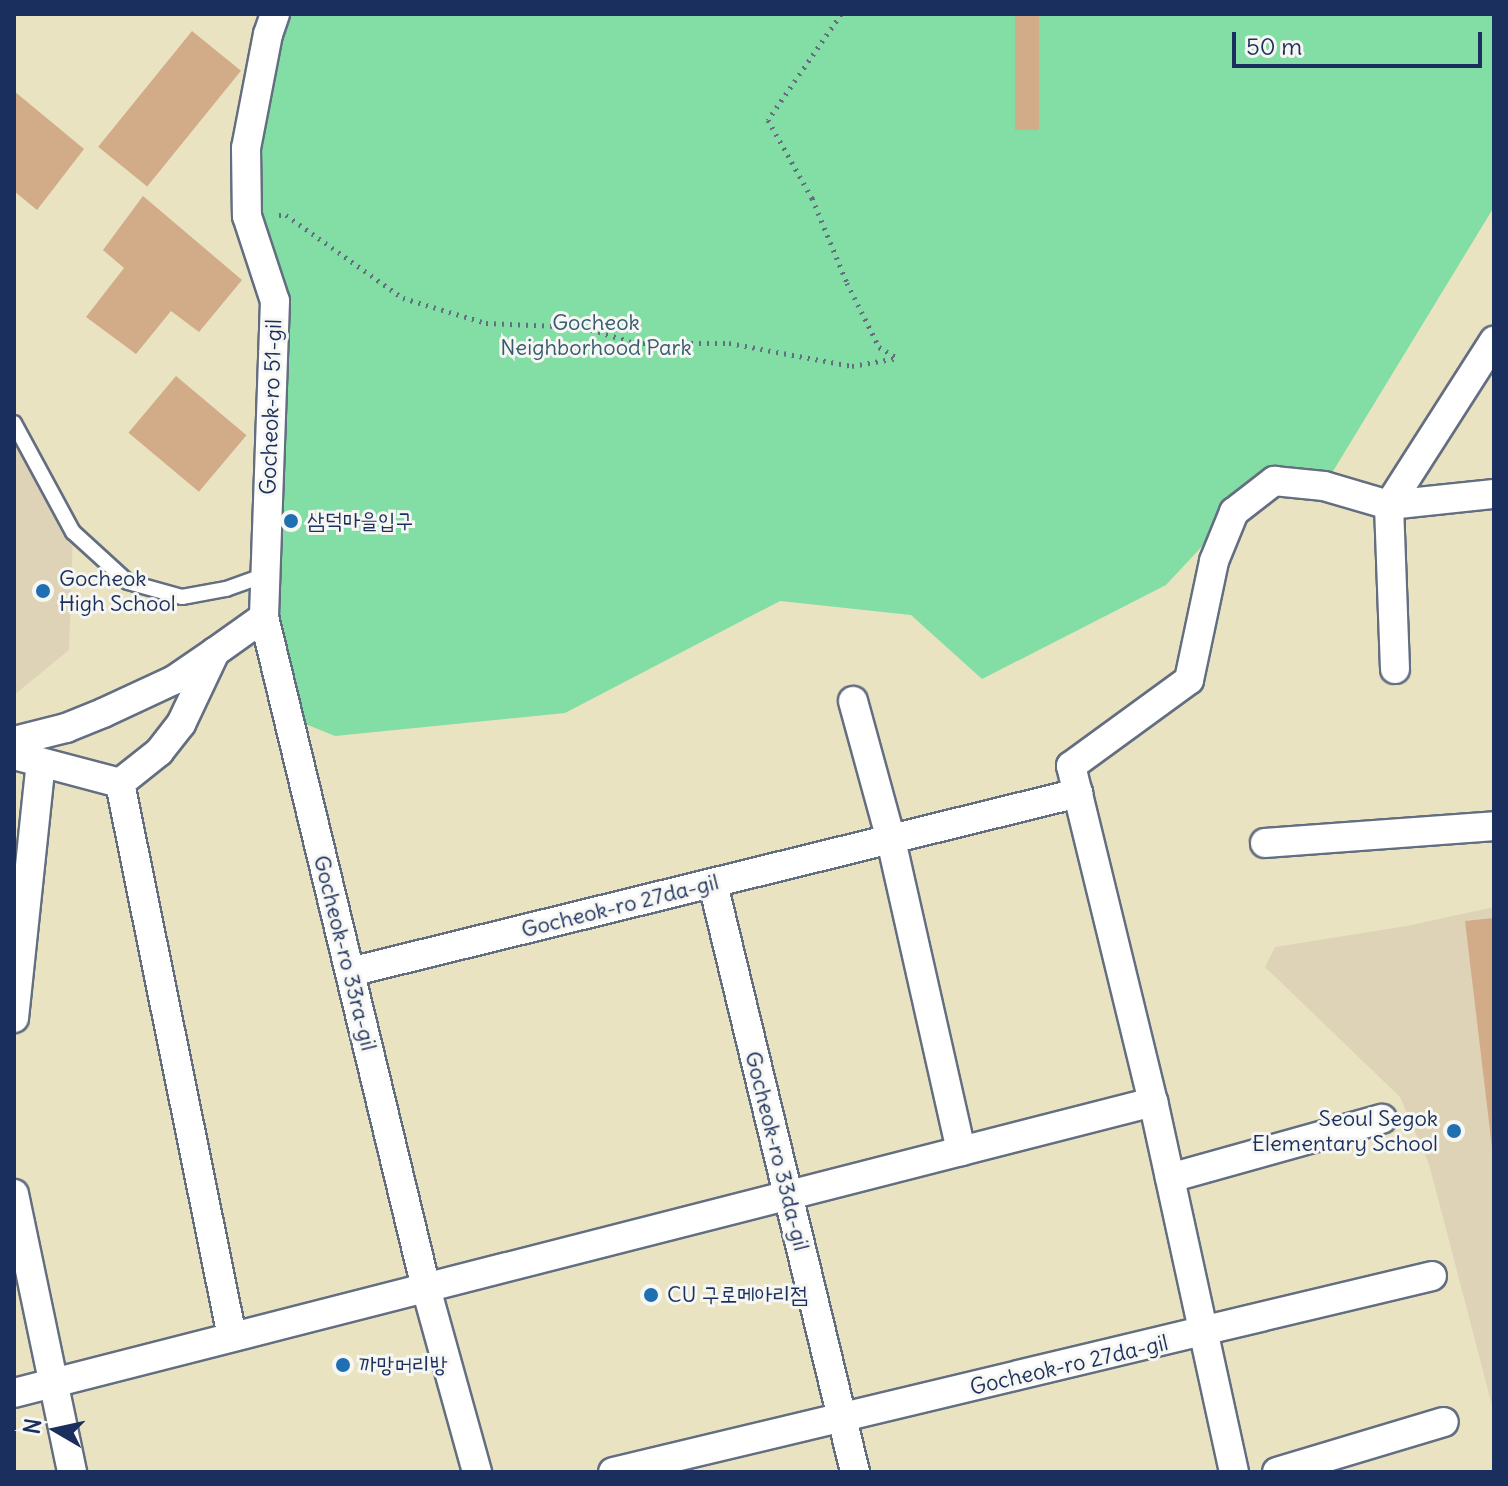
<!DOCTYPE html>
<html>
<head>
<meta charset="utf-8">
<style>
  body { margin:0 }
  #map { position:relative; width:1508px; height:1486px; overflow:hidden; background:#e9e3c2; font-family:Delius,"Poor Story",sans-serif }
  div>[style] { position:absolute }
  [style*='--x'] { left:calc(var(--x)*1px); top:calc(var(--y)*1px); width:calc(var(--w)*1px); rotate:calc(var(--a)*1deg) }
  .built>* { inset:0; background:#ded3b6 }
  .green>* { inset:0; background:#83dea5 }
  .building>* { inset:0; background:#d2ab88; transform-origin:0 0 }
  .path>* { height:5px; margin-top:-2.5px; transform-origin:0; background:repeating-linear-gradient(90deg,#636e81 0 2px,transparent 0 8px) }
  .roads { filter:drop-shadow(2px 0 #636e81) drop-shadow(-2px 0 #636e81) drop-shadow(0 2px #636e81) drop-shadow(0 -2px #636e81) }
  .lane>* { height:14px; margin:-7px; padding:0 7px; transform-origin:7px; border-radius:7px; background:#fff }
  .street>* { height:28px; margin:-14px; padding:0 14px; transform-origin:14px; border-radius:14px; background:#fff }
  .dots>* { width:22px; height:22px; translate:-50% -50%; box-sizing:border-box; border:4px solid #f6f6f2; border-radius:50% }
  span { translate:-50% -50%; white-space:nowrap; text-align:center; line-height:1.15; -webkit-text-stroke:6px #f6f6f2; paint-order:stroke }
  .park-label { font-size:22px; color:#355b70 }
  .street-label { font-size:22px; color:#1b2f5e }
  .poi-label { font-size:22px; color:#1b2f5e }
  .left { translate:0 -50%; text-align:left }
  .right { translate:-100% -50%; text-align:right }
  .frame { position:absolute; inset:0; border:16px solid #1b2f5e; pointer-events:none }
  .north { position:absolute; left:16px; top:1390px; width:80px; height:80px; -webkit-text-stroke:6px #f6f6f2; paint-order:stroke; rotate:279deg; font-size:22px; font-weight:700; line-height:32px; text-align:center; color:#1b2f5e }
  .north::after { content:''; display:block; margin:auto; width:28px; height:36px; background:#1b2f5e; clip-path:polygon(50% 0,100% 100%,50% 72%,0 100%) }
  .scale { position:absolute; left:1232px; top:32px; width:250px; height:36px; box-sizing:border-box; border:4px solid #1b2f5e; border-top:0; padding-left:10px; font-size:24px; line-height:28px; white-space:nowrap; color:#1b2f5e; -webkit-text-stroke:6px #f6f6f2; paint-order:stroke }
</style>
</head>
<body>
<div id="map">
  <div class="built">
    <div style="clip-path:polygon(14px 423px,73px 532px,69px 650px,14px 695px)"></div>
    <div style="clip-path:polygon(1494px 907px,1494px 1413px,1429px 1164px,1400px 1097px,1265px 967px,1275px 947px,1407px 926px)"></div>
  </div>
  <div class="green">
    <div style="clip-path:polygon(275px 14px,1494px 14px,1494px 207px,1324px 486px,1274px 481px,1234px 512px,1166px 585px,982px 679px,911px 615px,780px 601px,565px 713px,335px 736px,288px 717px,264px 617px,275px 301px,246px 148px)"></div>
  </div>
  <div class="building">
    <div style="left:1015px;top:14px;width:24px;height:116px"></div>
    <div style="left:192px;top:31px;width:63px;height:149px;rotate:39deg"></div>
    <div style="clip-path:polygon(14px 91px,84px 149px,37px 210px,14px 191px)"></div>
    <div style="clip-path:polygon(143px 196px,242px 280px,199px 332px,171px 311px,136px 354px,86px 317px,124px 268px,103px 250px)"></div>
    <div style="left:176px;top:376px;width:92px;height:74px;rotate:40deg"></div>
    <div style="clip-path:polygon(1494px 918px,1494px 1147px,1492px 1147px,1465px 921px)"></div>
  </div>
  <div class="path">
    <div style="--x:841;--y:14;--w:129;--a:124.6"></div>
    <div style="--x:768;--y:120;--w:90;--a:60.6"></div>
    <div style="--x:812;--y:198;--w:92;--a:67.6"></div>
    <div style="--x:847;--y:283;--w:72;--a:63.4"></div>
    <div style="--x:879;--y:347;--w:21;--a:31"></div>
    <div style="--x:279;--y:215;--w:7;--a:0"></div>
    <div style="--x:286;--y:215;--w:143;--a:35.4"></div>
    <div style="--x:403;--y:298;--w:87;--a:16.8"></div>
    <div style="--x:486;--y:323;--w:97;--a:2.4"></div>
    <div style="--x:583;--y:327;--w:54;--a:17.1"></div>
    <div style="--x:635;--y:343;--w:94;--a:0"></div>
    <div style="--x:729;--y:343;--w:125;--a:10.6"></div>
    <div style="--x:852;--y:366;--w:46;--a:-10.1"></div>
  </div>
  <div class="roads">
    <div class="lane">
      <div style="--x:14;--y:423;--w:124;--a:61.6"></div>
      <div style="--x:73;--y:532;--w:74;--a:42.3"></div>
      <div style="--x:128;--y:582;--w:56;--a:15.5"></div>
      <div style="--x:182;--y:597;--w:45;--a:-10.3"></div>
      <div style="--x:226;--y:589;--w:45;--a:-19.7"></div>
    </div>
    <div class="street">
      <div style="--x:275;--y:14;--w:21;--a:109"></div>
      <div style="--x:268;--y:34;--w:116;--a:100.9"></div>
      <div style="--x:246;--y:148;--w:68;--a:89.2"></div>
      <div style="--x:247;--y:216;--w:89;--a:71.8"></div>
      <div style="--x:275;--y:301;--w:316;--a:92"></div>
      <div style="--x:264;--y:617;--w:690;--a:76.43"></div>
      <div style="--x:426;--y:1288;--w:191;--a:74.5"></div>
      <div style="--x:1395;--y:669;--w:164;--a:-92.1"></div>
      <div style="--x:1389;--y:505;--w:195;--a:-57.4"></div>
      <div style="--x:853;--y:701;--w:144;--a:74.7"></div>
      <div style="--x:891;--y:840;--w:319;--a:77.3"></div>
      <div style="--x:14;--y:741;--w:54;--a:-14"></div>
      <div style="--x:66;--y:728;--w:40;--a:-22"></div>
      <div style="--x:103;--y:713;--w:78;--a:-24.9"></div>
      <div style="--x:174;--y:680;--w:50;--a:-34.3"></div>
      <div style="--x:14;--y:755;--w:110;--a:14.8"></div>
      <div style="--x:120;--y:783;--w:50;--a:-38.5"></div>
      <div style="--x:159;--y:752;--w:36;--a:-52"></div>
      <div style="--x:181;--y:724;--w:80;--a:-64.7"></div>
      <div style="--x:215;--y:652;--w:60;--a:-35.5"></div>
      <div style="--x:120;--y:783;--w:565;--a:78.57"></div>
      <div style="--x:1265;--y:843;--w:230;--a:-4.2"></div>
      <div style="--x:713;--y:884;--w:605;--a:76.42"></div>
      <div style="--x:350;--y:972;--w:750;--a:-13.81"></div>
      <div style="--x:14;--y:1018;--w:257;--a:-84"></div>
      <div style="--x:1170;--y:1178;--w:220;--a:-15.6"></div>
      <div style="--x:14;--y:1194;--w:284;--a:78.2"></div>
      <div style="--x:14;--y:1393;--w:1176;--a:-14.33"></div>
      <div style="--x:613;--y:1472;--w:842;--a:-13.46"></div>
      <div style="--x:1234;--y:1472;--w:379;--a:-102.3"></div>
      <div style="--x:1153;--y:1102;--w:346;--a:-103.7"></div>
      <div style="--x:1071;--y:766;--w:146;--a:-36.1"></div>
      <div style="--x:1189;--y:680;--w:122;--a:-78.1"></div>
      <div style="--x:1214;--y:561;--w:53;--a:-67.8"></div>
      <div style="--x:1234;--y:512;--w:51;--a:-37.8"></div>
      <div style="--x:1274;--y:481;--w:50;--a:5.7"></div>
      <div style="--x:1324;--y:486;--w:68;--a:16.3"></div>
      <div style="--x:1389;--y:505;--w:106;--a:-6"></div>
      <div style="--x:1277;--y:1472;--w:174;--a:-16.7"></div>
    </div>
  </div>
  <div class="dots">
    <div style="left:291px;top:521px;background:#1f6fb2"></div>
    <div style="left:43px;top:591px;background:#1f6fb2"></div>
    <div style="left:1454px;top:1131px;background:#1f6fb2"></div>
    <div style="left:651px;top:1295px;background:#1f6fb2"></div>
    <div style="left:343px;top:1365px;background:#1f6fb2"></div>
  </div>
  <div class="park-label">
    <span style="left:596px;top:335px">Gocheok<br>Neighborhood Park</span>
  </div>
  <div class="street-label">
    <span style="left:271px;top:407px;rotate:-88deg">Gocheok-ro 51-gil</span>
    <span style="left:620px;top:906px;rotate:-14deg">Gocheok-ro 27da-gil</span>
    <span style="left:345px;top:953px;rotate:76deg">Gocheok-ro 33ra-gil</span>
    <span style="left:777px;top:1151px;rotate:76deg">Gocheok-ro 33da-gil</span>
    <span style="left:1069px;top:1365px;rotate:-13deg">Gocheok-ro 27da-gil</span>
  </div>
  <div class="poi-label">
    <span class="left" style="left:307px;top:521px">삼덕마을입구</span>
    <span class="left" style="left:59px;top:591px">Gocheok<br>High School</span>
    <span class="right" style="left:1438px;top:1131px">Seoul Segok<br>Elementary School</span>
    <span class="left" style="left:667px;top:1295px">CU 구로메아리점</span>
    <span class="left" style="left:359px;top:1365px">까망머리방</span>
  </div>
  <div class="frame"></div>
  <div class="north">N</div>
  <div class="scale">50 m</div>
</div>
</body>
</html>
